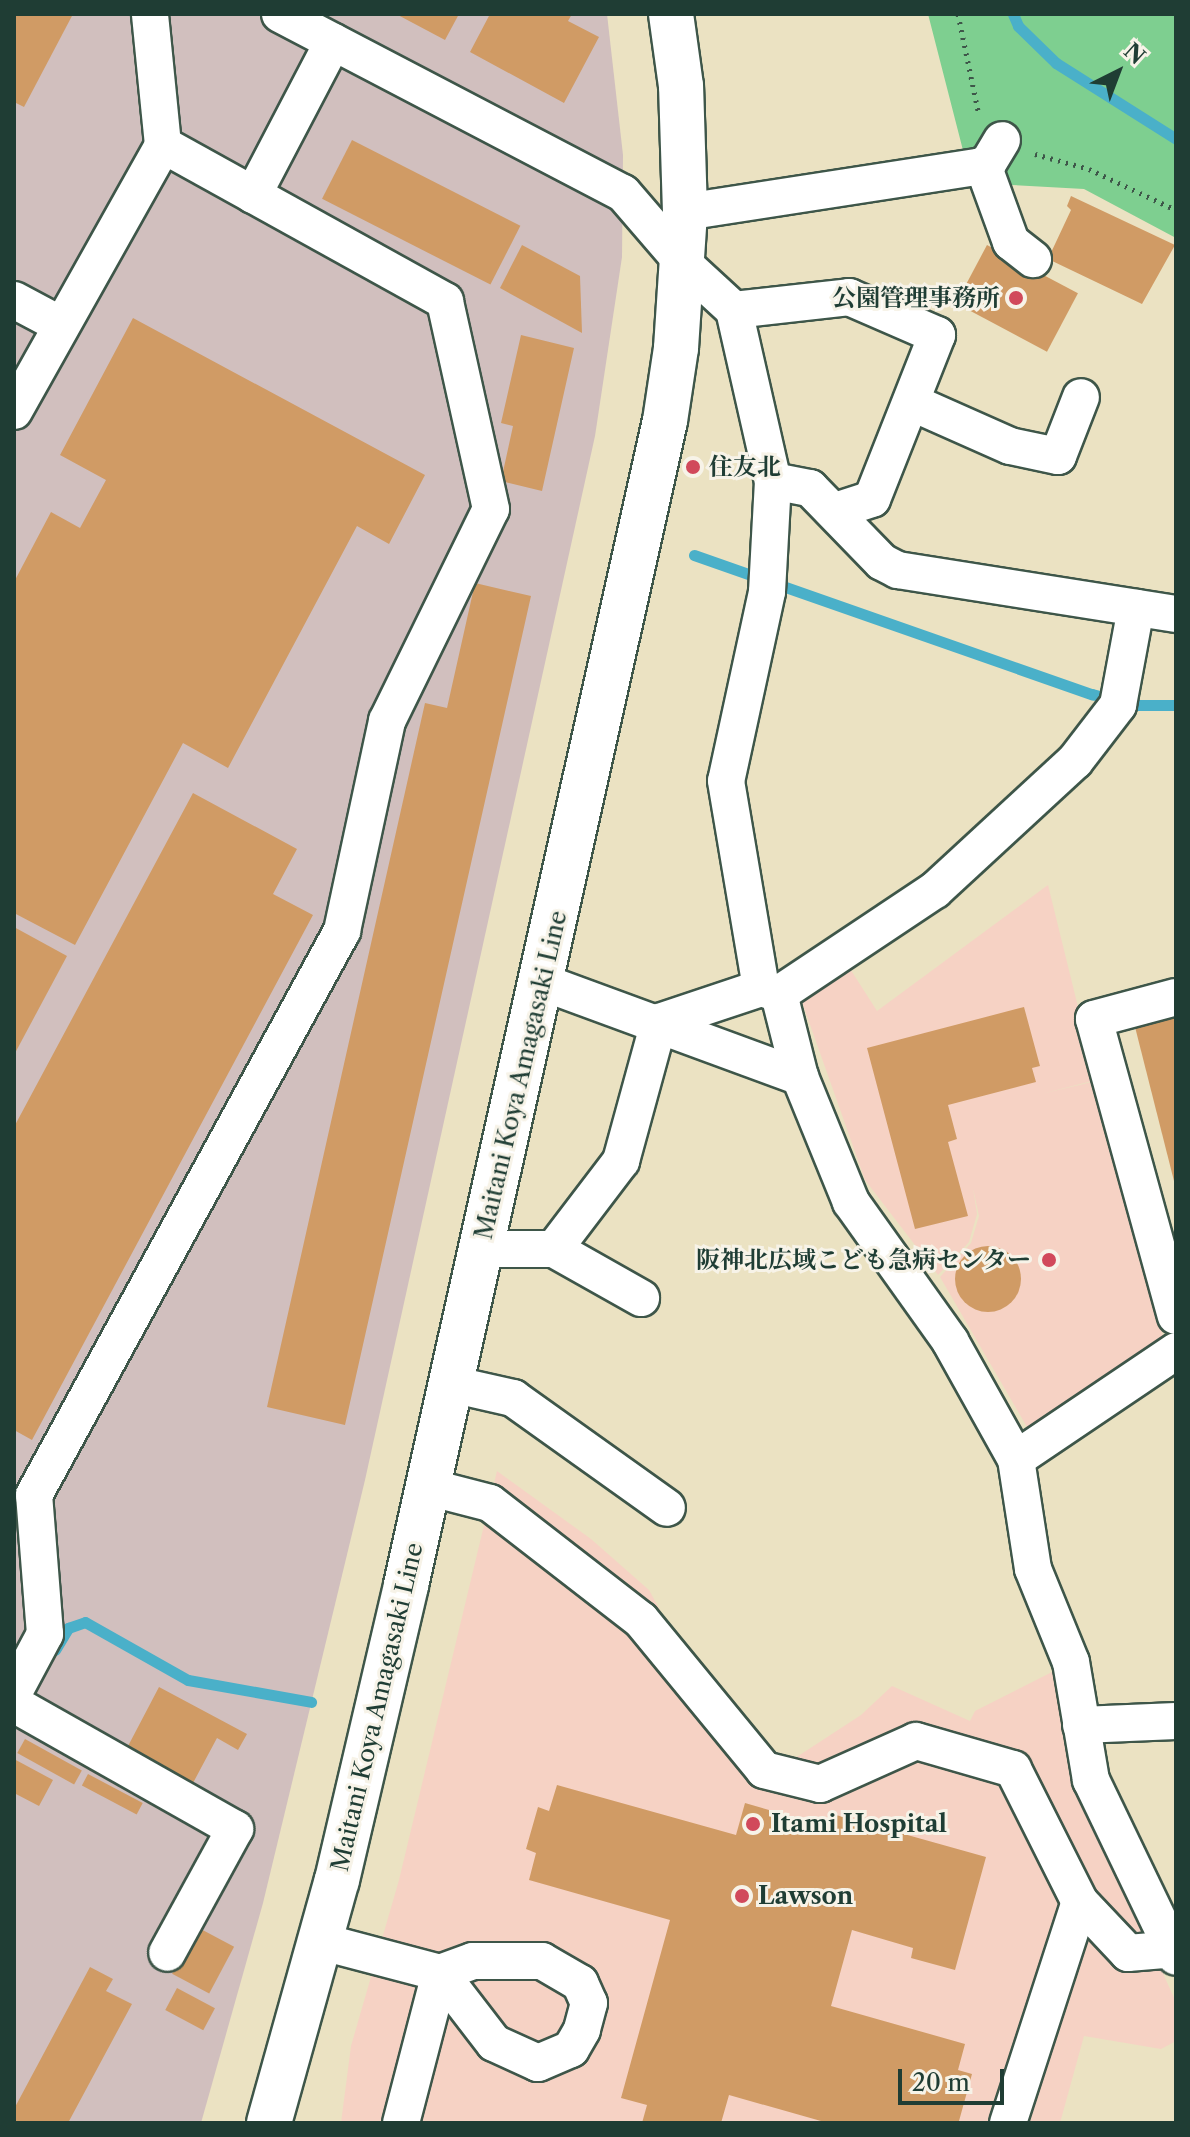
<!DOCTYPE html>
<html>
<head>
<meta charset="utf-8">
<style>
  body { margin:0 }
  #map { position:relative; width:1190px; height:2137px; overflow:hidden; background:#ebe2c2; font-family:"Libre Caslon Text","Noto Serif JP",serif }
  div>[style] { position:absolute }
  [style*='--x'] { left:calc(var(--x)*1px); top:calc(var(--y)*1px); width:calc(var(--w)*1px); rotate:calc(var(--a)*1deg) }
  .built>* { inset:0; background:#f6d2c4 }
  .industrial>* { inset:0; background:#d1bfbe }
  .green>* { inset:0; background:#7ecf90 }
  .stream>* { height:11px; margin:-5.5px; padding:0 5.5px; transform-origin:5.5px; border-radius:5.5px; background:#4ab0c9 }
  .building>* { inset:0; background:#d09b65; transform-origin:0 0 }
  .round { border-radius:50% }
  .path>* { height:5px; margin-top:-2.5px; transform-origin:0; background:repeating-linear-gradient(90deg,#3e5649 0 2px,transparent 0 8px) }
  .roads { filter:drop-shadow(2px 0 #3e5649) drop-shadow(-2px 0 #3e5649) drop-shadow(0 2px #3e5649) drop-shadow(0 -2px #3e5649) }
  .minor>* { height:36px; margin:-18px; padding:0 18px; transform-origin:18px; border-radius:18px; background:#fff }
  .major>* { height:44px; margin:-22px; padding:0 22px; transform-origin:22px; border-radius:22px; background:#fff }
  .dots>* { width:22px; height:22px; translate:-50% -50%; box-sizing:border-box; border:4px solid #f7f3e8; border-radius:50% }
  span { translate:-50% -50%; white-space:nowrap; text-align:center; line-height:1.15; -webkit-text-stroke:6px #f7f3e8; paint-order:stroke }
  .poi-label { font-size:24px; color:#1f3d34; font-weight:700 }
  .right { translate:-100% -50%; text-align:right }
  .left { translate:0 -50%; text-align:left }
  .street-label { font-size:24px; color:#1f3d34 }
  .frame { position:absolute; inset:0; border:16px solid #1f3d34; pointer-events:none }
  .north { position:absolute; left:1078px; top:32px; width:80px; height:80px; -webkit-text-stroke:6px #f7f3e8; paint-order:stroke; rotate:42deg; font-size:22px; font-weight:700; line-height:32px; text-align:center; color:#1f3d34 }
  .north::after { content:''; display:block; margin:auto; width:28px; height:36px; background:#1f3d34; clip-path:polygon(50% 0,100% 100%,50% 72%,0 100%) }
  .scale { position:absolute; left:898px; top:2069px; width:106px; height:36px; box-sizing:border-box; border:4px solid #1f3d34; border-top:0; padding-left:10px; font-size:24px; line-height:28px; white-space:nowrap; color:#1f3d34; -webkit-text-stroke:6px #f7f3e8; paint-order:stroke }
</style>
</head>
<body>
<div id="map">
  <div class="built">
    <div style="clip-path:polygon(1048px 885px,1096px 1080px,1041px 1094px,1096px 1081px,1166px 1347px,1031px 1434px,940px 1277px,971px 1243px,979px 1216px,973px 1188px,977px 1214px,969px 1242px,938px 1275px,865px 1180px,802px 1002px,804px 991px,847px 964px,877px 1011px)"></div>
    <div style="clip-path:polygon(497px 1471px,591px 1539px,649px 1590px,672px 1632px,763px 1751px,789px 1762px,861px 1715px,892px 1686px,970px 1721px,975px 1711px,1054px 1671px,1069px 1768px,1176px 2002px,1176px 2041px,1161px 2049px,1084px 2036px,1060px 2123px,341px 2123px,351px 2046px,399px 1880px)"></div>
  </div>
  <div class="industrial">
    <div style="clip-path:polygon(14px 14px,607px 14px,623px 155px,622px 257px,595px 436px,365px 1480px,263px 1903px,201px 2123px,14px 2123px)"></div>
  </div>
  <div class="green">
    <div style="clip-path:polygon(928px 14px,1176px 14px,1176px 238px,1084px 189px,1012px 185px,966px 162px)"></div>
  </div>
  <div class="stream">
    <div style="--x:1013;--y:14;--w:13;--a:67"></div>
    <div style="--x:1018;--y:26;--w:53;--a:44.2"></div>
    <div style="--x:1056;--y:63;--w:142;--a:32.3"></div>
    <div style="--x:694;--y:555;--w:422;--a:19.3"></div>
    <div style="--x:1092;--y:694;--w:42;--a:15"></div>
    <div style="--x:1133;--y:705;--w:43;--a:0"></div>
    <div style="--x:55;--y:1650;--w:26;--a:-59"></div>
    <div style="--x:68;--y:1628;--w:18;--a:-19"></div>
    <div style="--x:85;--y:1622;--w:118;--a:29.4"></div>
    <div style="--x:188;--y:1680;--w:125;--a:10.1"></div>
  </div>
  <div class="building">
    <div style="clip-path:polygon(14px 14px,73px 14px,24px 107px,14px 102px)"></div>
    <div style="clip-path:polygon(396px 14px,459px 14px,445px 40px)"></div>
    <div style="clip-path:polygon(490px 14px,572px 14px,568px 21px,599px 37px,564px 103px,470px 52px)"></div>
    <div style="left:352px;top:140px;width:189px;height:66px;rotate:27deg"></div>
    <div style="clip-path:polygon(1071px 196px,1175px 245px,1142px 304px,1048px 259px,1071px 210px,1067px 206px)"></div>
    <div style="clip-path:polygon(522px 245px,580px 276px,582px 333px,500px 288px)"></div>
    <div style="left:987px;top:245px;width:103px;height:66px;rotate:28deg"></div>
    <div style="clip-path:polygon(133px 318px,425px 475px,389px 544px,357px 526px,228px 768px,183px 743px,75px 945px,14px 913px,14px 582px,51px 512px,80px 528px,106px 480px,60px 455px)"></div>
    <div style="clip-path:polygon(521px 335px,574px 348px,542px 491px,501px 481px,513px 426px,501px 423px)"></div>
    <div style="clip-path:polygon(475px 583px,531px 596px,345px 1425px,267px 1407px,425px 703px,447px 708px)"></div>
    <div style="clip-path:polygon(193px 793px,297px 849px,273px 894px,313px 915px,32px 1440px,14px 1430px,14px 1127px)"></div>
    <div style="clip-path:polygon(14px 927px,67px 956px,14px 1055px)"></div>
    <div style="clip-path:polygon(1024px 1007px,1040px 1066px,1032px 1068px,1036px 1082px,948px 1105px,957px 1139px,948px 1142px,968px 1216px,915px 1229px,867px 1048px)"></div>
    <div style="clip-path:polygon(1176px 1009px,1176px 1185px,1175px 1185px,1133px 1019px)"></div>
    <div class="round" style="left:955px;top:1246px;width:66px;height:66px"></div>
    <div style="clip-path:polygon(159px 1687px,247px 1734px,238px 1750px,217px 1738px,193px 1783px,127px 1748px)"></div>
    <div style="left:25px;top:1739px;width:65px;height:16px;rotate:29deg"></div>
    <div style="clip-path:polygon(14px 1759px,53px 1780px,39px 1806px,14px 1793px)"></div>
    <div style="left:88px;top:1774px;width:62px;height:13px;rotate:28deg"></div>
    <div style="clip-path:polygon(557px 1785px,736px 1835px,745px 1803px,832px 1828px,836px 1815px,986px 1857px,955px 1970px,911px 1958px,913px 1948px,852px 1930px,831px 2006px,965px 2044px,958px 2070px,972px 2074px,959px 2121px,828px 2123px,729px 2095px,721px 2123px,642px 2123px,647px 2105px,621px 2098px,670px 1920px,529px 1880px,536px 1853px,526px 1849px,538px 1807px,549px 1811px)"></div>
    <div style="left:197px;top:1927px;width:42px;height:53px;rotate:28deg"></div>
    <div style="clip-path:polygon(90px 1967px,113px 1979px,106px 1991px,132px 2004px,68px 2123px,14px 2123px,14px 2109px)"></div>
    <div style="left:177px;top:1988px;width:43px;height:25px;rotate:28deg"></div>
  </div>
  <div class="path">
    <div style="--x:958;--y:14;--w:103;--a:78.3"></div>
    <div style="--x:1035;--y:154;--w:56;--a:15.5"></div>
    <div style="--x:1089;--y:169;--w:96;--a:25.2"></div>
  </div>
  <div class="roads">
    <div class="minor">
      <div style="--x:280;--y:14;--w:387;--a:27.6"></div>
      <div style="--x:623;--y:193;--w:94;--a:49.3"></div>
      <div style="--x:684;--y:264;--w:68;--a:42.6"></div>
      <div style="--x:734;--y:310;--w:175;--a:77.2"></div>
      <div style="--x:773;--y:481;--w:111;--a:93.1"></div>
      <div style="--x:767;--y:592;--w:193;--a:102.2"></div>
      <div style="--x:726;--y:781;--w:210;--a:80.4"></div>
      <div style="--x:983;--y:165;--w:82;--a:70"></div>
      <div style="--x:1011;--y:242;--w:28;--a:38"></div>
      <div style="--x:253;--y:195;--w:173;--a:-62.4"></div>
      <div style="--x:685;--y:212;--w:306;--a:-8.8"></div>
      <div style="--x:987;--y:165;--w:29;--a:-59"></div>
      <div style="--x:14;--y:300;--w:53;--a:28"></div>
      <div style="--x:734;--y:310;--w:116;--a:-6.4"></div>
      <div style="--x:849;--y:297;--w:96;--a:23.4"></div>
      <div style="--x:937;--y:335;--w:176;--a:111.6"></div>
      <div style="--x:872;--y:499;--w:39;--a:162"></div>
      <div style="--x:913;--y:403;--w:106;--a:23.9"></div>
      <div style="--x:1010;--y:446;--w:49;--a:11.8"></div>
      <div style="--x:1058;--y:456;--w:63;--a:-68.7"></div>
      <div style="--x:14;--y:411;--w:305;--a:-60.7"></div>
      <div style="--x:163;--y:145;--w:132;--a:-95.7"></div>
      <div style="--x:773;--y:481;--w:38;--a:11"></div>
      <div style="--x:810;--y:488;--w:103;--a:45.8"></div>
      <div style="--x:882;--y:562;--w:18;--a:27"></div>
      <div style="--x:898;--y:570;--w:281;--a:9"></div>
      <div style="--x:542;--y:982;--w:275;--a:20.2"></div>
      <div style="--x:779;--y:994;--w:187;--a:-33.7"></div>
      <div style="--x:935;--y:890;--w:190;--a:-42.7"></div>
      <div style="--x:1075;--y:761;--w:71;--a:-52.5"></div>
      <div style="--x:1118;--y:705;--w:99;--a:-79.5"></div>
      <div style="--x:1176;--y:997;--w:85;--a:165"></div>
      <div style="--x:1094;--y:1019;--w:308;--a:74.6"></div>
      <div style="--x:659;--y:1022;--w:108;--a:-18.4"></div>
      <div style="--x:761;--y:988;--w:19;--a:18"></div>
      <div style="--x:779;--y:994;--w:86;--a:75.8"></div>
      <div style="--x:800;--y:1077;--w:135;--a:67.8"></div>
      <div style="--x:851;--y:1202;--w:171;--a:54.5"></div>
      <div style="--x:950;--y:1341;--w:135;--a:60.8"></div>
      <div style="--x:1016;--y:1459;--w:111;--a:81.2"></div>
      <div style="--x:1033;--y:1569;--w:100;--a:67.8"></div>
      <div style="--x:1071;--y:1662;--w:120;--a:80.4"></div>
      <div style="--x:1091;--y:1780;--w:196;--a:64.3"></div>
      <div style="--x:482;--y:1249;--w:72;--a:0"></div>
      <div style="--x:554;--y:1249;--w:111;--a:-52.7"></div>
      <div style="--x:621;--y:1161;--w:144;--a:-74.7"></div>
      <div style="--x:554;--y:1249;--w:100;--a:29.4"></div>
      <div style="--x:451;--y:1384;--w:64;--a:12.7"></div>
      <div style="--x:513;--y:1398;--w:189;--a:35.5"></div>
      <div style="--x:1016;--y:1459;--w:193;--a:-34"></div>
      <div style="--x:428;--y:1487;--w:64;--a:14.5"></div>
      <div style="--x:490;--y:1503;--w:191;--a:37.8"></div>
      <div style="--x:641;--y:1620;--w:194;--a:50.6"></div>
      <div style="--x:764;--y:1770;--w:58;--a:14"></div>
      <div style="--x:820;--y:1784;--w:105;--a:-24.1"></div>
      <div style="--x:916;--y:1741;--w:101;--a:16.1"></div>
      <div style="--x:1013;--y:1769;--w:149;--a:63.3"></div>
      <div style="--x:1080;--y:1902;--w:70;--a:46.7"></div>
      <div style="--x:1128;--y:1953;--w:48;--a:-4.8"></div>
      <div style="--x:14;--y:1692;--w:66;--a:-61.9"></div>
      <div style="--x:45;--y:1634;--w:139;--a:-94.5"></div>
      <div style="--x:34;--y:1495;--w:643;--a:-61.36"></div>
      <div style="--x:342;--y:931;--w:215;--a:-77.9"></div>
      <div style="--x:387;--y:721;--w:236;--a:-63.9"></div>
      <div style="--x:491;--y:509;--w:213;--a:-102.5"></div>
      <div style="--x:445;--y:301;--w:322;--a:-151"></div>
      <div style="--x:14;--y:1704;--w:254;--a:29.5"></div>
      <div style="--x:235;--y:1829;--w:141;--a:118.7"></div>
      <div style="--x:1081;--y:1725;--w:95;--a:-2.4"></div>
      <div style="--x:319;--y:1941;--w:125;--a:14.8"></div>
      <div style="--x:440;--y:1973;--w:35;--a:-20"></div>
      <div style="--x:473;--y:1961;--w:69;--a:0"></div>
      <div style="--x:542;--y:1961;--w:44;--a:30.1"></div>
      <div style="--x:580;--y:1983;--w:22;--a:66"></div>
      <div style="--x:589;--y:2003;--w:28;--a:105"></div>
      <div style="--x:582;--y:2030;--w:22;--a:120"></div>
      <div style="--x:571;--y:2049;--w:36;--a:157"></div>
      <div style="--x:538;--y:2063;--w:48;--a:-155.6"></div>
      <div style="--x:494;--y:2043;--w:88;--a:-127.6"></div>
      <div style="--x:401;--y:2123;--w:155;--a:-75.4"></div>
      <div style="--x:1008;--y:2123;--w:232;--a:-72"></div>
    </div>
    <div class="major">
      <div style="--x:269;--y:2123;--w:252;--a:-74.4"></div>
      <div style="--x:337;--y:1880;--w:303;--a:-76.8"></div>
      <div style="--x:406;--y:1585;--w:1192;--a:-77.46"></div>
      <div style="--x:665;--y:421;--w:74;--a:-81.4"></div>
      <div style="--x:676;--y:348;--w:136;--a:-86.2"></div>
      <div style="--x:685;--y:212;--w:126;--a:-91.8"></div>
      <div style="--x:681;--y:86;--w:73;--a:-97.9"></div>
    </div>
  </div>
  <div class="dots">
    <div style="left:1016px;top:298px;background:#d1495b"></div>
    <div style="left:693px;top:467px;background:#d1495b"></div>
    <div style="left:1049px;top:1260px;background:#d1495b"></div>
    <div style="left:753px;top:1824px;background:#d1495b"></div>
    <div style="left:742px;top:1896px;background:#d1495b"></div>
  </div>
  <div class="poi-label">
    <span class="right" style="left:1000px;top:298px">公園管理事務所</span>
    <span class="left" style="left:709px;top:467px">住友北</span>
    <span class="right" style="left:1031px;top:1260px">阪神北広域こども急病センター</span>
    <span class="left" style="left:771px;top:1824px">Itami Hospital</span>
    <span class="left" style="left:758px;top:1896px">Lawson</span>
  </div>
  <div class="street-label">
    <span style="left:521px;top:1075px;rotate:-77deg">Maitani Koya Amagasaki Line</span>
    <span style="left:377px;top:1707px;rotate:-77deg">Maitani Koya Amagasaki Line</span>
  </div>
  <div class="frame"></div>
  <div class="north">N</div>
  <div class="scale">20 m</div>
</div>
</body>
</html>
